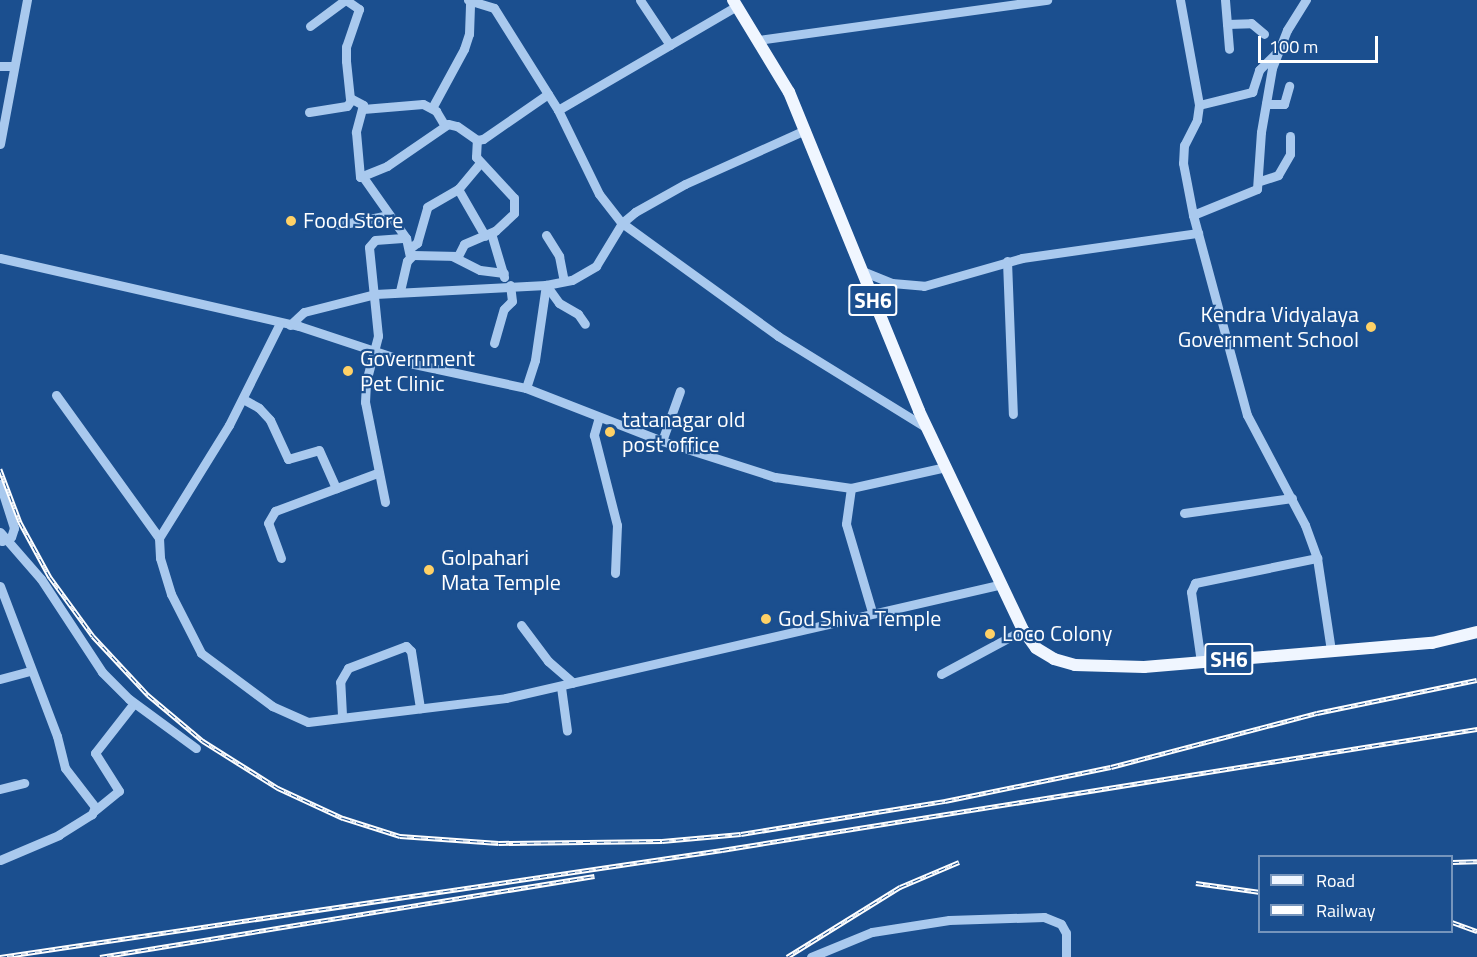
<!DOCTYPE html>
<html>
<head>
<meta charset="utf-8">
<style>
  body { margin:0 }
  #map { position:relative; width:1477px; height:957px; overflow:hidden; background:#1b4f8f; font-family:"Titillium Web",sans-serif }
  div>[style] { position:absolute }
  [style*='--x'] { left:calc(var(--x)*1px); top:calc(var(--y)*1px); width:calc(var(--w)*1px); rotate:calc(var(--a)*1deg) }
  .minor>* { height:9px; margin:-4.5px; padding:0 4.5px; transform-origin:4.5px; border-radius:4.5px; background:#a9c9ee }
  .major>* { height:12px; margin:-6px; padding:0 6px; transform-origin:6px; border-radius:6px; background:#f0f6ff }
  .rail>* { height:4.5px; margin-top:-2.25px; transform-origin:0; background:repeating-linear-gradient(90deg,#1b4f8f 0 7px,#fff 0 14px); box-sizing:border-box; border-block:2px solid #fff }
  .dots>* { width:16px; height:16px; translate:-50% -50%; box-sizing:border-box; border:3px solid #1b4f8f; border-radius:50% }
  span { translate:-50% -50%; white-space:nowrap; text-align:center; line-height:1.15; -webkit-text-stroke:4.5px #1b4f8f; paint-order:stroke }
  .shield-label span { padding:2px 4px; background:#1b4f8f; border:2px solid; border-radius:4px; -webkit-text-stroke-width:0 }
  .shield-label { font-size:21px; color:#fff; font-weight:700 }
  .poi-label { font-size:22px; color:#fff }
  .left { translate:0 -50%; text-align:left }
  .right { translate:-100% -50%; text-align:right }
  .legend { position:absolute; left:1258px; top:855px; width:195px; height:78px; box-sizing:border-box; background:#1b4f8f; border:2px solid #7695bc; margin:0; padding:8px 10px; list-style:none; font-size:18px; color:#fff }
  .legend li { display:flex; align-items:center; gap:12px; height:30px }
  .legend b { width:30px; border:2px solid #7695bc }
  .scale { position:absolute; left:1258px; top:36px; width:120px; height:27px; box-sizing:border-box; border:3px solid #fff; border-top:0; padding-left:8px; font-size:18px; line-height:21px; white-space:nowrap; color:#fff; -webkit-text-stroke:4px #1b4f8f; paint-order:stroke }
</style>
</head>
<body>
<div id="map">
  <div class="minor">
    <div style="--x:346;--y:0;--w:16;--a:35"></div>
    <div style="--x:359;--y:9;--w:40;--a:108.9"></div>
    <div style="--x:346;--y:47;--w:14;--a:90"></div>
    <div style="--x:346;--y:61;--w:37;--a:84"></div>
    <div style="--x:350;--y:98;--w:15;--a:28"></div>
    <div style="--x:363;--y:105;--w:28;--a:105"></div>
    <div style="--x:356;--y:132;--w:45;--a:84.9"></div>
    <div style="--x:360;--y:177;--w:29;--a:-22"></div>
    <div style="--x:387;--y:166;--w:74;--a:-34.5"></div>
    <div style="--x:448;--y:124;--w:9;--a:13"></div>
    <div style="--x:457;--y:126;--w:24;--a:35"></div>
    <div style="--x:477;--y:140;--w:6;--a:-9"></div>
    <div style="--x:483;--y:139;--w:79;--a:-34.7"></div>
    <div style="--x:468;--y:0;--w:27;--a:17"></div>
    <div style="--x:494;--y:8;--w:120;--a:57.9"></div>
    <div style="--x:558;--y:110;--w:93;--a:64"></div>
    <div style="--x:599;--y:194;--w:37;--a:52"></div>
    <div style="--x:622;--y:223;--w:193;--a:35.9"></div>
    <div style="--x:778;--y:336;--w:175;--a:31.7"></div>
    <div style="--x:640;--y:0;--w:54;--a:56.3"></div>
    <div style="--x:1180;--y:0;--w:107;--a:79.7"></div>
    <div style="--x:1199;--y:105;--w:15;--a:98"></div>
    <div style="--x:1197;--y:120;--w:28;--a:117"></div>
    <div style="--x:1184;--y:145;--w:18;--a:93"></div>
    <div style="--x:1183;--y:163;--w:53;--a:79.1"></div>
    <div style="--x:1193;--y:215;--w:207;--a:74.9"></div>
    <div style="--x:1247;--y:415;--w:124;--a:62.2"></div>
    <div style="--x:1305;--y:525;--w:35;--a:70"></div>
    <div style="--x:1317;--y:558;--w:94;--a:81.4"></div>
    <div style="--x:1225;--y:0;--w:49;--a:85.3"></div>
    <div style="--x:1227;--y:24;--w:24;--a:-2"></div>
    <div style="--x:1251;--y:23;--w:17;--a:40"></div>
    <div style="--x:310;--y:26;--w:44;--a:-36.6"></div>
    <div style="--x:758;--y:40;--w:292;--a:-7.9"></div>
    <div style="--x:0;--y:66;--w:14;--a:0"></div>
    <div style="--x:1266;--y:104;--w:18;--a:0"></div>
    <div style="--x:1284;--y:104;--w:19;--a:-74"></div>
    <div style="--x:1199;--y:105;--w:55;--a:-13.8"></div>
    <div style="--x:1252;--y:92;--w:23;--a:-72"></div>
    <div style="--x:1259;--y:70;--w:24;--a:-45"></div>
    <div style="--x:432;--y:108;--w:67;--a:-61.5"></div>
    <div style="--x:464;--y:49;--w:16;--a:-72"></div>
    <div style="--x:469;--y:34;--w:33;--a:-88"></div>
    <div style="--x:363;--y:109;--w:60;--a:-4.8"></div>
    <div style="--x:423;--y:104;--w:15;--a:28"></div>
    <div style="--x:436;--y:111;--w:17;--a:59"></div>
    <div style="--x:558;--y:110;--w:207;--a:-30.2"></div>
    <div style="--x:309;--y:112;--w:38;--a:-9"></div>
    <div style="--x:347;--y:106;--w:7;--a:-56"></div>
    <div style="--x:0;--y:144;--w:147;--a:-79.4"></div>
    <div style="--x:480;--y:163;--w:34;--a:130"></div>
    <div style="--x:458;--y:189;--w:54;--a:60.1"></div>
    <div style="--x:363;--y:177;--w:75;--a:54.8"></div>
    <div style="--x:406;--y:238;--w:19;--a:78"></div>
    <div style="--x:1260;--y:181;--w:19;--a:-18"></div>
    <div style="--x:1278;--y:175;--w:24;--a:-60"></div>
    <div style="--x:1290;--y:154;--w:18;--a:-90"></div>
    <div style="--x:1193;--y:215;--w:69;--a:-22.1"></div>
    <div style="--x:1257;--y:189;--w:57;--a:-86"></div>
    <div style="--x:1261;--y:132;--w:65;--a:-80.2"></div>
    <div style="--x:1272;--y:68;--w:41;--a:-68.5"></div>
    <div style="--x:1287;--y:30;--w:36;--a:-58"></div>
    <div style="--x:339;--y:225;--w:51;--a:-11.3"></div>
    <div style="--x:491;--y:233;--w:46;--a:73.5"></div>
    <div style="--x:546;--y:235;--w:25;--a:58"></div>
    <div style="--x:559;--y:256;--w:25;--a:79"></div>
    <div style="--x:410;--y:248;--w:9;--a:-36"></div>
    <div style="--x:417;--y:243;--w:37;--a:-74"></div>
    <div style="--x:427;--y:207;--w:36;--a:-30"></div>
    <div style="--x:452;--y:256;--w:31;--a:27"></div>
    <div style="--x:480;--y:270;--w:24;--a:7"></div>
    <div style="--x:0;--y:258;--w:307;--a:12.8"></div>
    <div style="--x:299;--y:326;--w:121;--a:18.3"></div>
    <div style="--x:414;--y:364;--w:115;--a:12.1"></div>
    <div style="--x:526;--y:388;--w:146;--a:21.3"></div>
    <div style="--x:662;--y:441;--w:119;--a:17.7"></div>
    <div style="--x:775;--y:477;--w:77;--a:8.2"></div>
    <div style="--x:851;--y:488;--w:97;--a:-12.5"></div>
    <div style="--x:1007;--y:261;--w:153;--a:87.8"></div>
    <div style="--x:862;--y:271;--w:32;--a:22"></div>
    <div style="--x:892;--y:283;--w:32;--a:5"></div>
    <div style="--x:924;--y:286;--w:102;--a:-15.9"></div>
    <div style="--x:1022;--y:258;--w:178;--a:-8.1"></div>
    <div style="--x:546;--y:285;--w:22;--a:54"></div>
    <div style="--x:559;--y:303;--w:22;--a:30"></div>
    <div style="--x:578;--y:314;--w:12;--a:55"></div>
    <div style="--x:400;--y:291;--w:31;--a:-77"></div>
    <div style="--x:407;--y:261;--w:8;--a:-45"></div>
    <div style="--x:413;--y:255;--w:45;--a:1.3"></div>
    <div style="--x:458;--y:256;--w:13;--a:-63"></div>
    <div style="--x:464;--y:244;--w:34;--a:-23"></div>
    <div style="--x:495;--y:231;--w:26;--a:-43"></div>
    <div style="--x:514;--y:213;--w:15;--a:-90"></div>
    <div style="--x:514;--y:198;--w:56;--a:-132.8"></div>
    <div style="--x:476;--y:157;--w:17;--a:-87"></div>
    <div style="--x:290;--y:325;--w:19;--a:-43"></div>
    <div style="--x:304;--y:312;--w:73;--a:-14.2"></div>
    <div style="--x:375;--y:294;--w:171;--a:-3"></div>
    <div style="--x:546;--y:285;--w:26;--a:-11"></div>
    <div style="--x:572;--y:280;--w:28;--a:-30"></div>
    <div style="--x:596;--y:266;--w:50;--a:-58.8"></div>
    <div style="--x:622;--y:223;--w:17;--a:-40"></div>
    <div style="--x:635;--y:212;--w:57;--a:-29.2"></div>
    <div style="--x:685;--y:184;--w:132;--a:-24.2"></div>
    <div style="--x:494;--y:343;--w:35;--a:-74"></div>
    <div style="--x:504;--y:309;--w:11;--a:-45"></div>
    <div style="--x:512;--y:301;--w:16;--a:-97"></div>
    <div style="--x:526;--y:388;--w:29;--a:-72"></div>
    <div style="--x:535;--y:360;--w:76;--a:-81.7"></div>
    <div style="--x:56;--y:395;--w:176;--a:54.2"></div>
    <div style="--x:159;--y:538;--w:20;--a:87"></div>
    <div style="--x:160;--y:558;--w:38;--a:73"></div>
    <div style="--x:171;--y:594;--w:66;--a:63"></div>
    <div style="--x:201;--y:653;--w:89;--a:36.7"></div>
    <div style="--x:272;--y:706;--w:39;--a:24"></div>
    <div style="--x:308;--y:722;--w:199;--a:-6.9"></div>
    <div style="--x:506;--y:698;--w:509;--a:-12.94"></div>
    <div style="--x:243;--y:399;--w:18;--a:29"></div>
    <div style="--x:259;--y:408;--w:16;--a:47"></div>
    <div style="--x:270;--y:420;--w:43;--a:65.2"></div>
    <div style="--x:288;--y:459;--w:32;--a:-16"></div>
    <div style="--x:319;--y:450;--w:42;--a:65.9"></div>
    <div style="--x:599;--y:417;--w:19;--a:106"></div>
    <div style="--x:594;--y:435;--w:93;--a:75.7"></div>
    <div style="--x:617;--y:525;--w:48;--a:92.4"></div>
    <div style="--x:662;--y:441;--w:53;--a:-70.2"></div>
    <div style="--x:0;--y:484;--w:46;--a:72.3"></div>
    <div style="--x:14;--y:528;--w:9;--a:108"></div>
    <div style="--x:11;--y:537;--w:10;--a:156"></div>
    <div style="--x:851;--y:488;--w:36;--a:98"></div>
    <div style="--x:846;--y:524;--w:92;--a:73.5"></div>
    <div style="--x:385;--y:502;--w:102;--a:-101.3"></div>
    <div style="--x:365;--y:402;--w:20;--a:-87"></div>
    <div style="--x:366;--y:382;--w:48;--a:-75.4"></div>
    <div style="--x:378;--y:336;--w:89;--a:-95.8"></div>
    <div style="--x:369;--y:247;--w:9;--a:-49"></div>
    <div style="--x:375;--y:240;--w:31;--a:-4"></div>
    <div style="--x:1184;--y:513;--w:109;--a:-7.9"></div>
    <div style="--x:0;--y:532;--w:62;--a:48.9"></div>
    <div style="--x:41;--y:579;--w:111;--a:56.7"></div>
    <div style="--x:102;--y:672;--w:38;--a:45"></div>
    <div style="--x:129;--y:699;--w:83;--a:36.2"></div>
    <div style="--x:159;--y:538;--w:133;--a:-58.2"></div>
    <div style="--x:229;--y:425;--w:114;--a:-63.4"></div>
    <div style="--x:281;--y:558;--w:37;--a:-110"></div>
    <div style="--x:268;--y:523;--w:14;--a:-60"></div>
    <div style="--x:275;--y:511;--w:109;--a:-20.4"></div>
    <div style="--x:0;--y:586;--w:160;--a:69.2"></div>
    <div style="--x:57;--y:736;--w:33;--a:76"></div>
    <div style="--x:65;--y:768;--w:49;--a:52.4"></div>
    <div style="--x:95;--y:807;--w:8;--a:113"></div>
    <div style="--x:92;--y:814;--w:39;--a:148"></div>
    <div style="--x:59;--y:835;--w:64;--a:157"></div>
    <div style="--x:521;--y:625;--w:45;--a:53.1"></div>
    <div style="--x:548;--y:661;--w:33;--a:41"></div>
    <div style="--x:1201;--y:662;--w:71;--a:-98.1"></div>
    <div style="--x:1191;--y:592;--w:10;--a:-66"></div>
    <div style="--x:1195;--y:583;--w:125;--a:-11.6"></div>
    <div style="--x:941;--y:674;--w:93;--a:-28.2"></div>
    <div style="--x:0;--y:679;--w:30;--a:-15"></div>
    <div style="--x:561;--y:687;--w:44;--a:82.2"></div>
    <div style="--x:342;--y:715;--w:33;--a:-93"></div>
    <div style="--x:340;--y:682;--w:16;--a:-60"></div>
    <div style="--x:348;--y:668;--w:62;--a:-20.8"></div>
    <div style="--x:406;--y:646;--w:7;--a:45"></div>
    <div style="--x:411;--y:651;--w:58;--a:81"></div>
    <div style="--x:0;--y:789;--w:25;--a:-14"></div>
    <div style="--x:94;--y:811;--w:32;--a:-39"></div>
    <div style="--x:119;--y:791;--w:45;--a:-122.3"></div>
    <div style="--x:95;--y:753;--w:63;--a:-52"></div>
    <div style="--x:811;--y:957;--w:66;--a:-22.3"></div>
    <div style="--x:872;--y:932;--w:78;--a:-8.9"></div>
    <div style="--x:949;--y:920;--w:95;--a:-1.8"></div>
    <div style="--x:1044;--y:917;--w:18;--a:22"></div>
    <div style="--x:1061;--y:924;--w:10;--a:61"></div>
    <div style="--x:1066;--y:933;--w:24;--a:90"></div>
  </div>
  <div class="major">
    <div style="--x:733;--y:0;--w:108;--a:58.7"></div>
    <div style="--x:789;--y:92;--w:344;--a:67.8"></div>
    <div style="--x:919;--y:411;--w:242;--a:64.6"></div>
    <div style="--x:1023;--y:630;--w:22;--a:54"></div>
    <div style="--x:1036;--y:648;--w:21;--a:31"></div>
    <div style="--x:1054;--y:659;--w:22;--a:16"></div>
    <div style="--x:1075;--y:665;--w:69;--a:1.7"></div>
    <div style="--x:1144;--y:667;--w:289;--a:-4.8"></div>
    <div style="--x:1432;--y:643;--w:46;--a:-13.7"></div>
  </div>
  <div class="rail">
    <div style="--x:0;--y:469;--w:57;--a:69.3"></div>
    <div style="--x:20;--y:522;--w:63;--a:61.4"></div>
    <div style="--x:50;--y:577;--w:73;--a:53.9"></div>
    <div style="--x:93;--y:636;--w:81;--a:47"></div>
    <div style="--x:148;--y:695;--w:72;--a:39.9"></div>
    <div style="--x:203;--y:741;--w:89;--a:32.1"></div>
    <div style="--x:278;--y:788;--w:72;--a:24.8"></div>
    <div style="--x:343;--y:818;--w:60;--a:17.5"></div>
    <div style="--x:400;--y:836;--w:99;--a:4"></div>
    <div style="--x:499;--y:843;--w:163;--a:-0.7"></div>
    <div style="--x:662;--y:841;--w:79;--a:-5.1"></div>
    <div style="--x:741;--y:834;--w:207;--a:-9.2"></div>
    <div style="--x:945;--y:801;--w:169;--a:-11.6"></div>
    <div style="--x:1111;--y:767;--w:213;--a:-14.7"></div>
    <div style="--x:1317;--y:713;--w:163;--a:-11.7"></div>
    <div style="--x:1452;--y:862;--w:25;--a:-2"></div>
    <div style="--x:1196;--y:883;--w:65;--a:8"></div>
    <div style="--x:1452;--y:922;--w:27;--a:20"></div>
    <div style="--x:0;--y:957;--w:730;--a:-8.43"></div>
    <div style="--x:722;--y:850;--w:765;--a:-9.11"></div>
    <div style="--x:100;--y:957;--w:501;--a:-9.31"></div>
    <div style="--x:787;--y:957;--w:133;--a:-31.8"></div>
    <div style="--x:900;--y:887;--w:64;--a:-23"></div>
  </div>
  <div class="dots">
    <div style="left:291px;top:221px;background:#ffd166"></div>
    <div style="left:1371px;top:327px;background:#ffd166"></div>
    <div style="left:348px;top:371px;background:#ffd166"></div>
    <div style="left:610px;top:432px;background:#ffd166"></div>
    <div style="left:429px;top:570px;background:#ffd166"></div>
    <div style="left:766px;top:619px;background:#ffd166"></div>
    <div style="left:990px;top:634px;background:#ffd166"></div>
  </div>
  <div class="shield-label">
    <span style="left:873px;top:300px">SH6</span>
    <span style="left:1229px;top:659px">SH6</span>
  </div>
  <div class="poi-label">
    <span class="left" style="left:303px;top:221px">Food Store</span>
    <span class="right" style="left:1359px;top:327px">Kendra Vidyalaya<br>Government School</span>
    <span class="left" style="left:360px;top:371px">Government<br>Pet Clinic</span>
    <span class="left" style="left:622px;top:432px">tatanagar old<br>post office</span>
    <span class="left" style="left:441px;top:570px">Golpahari<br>Mata Temple</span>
    <span class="left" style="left:778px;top:619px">God Shiva Temple</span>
    <span class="left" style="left:1002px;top:634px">Loco Colony</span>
  </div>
  <ul class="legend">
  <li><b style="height:8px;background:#f0f6ff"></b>Road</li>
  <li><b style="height:8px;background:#fff"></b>Railway</li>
  </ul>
  <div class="scale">100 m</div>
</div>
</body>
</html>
